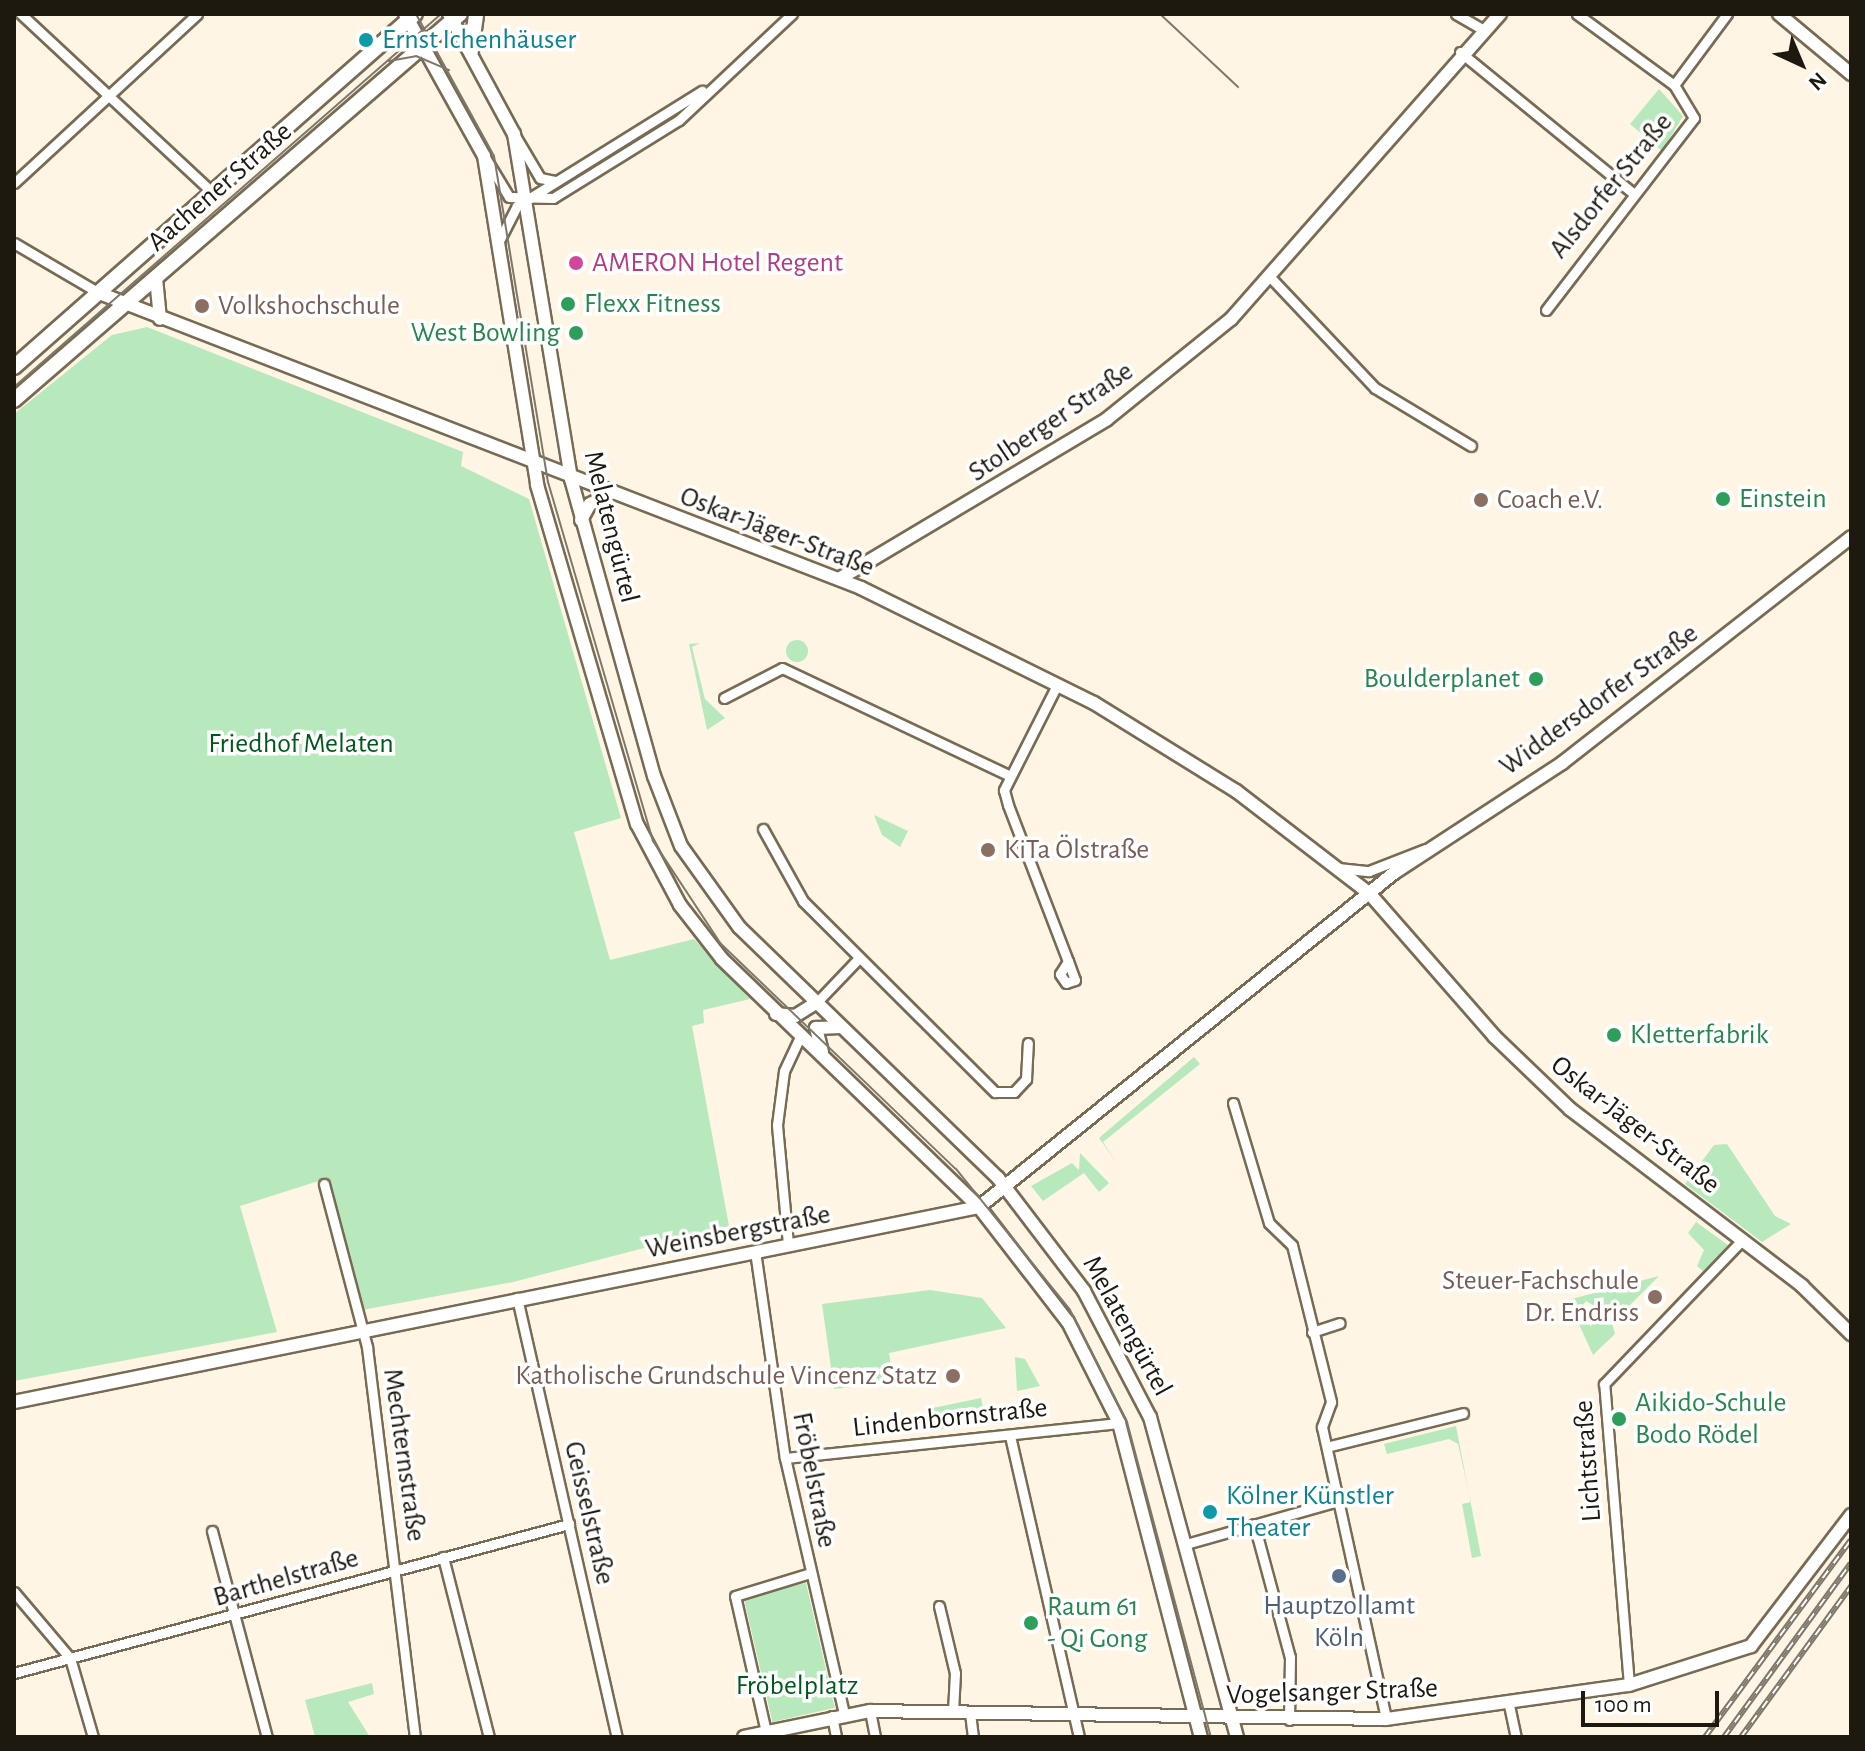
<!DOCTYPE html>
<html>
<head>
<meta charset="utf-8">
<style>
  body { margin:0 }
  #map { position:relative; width:1865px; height:1751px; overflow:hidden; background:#fef5e4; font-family:"Alegreya Sans",sans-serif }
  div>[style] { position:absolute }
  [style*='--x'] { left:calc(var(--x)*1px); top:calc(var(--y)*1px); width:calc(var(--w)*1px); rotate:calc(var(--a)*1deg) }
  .green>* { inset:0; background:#b7e9bc; transform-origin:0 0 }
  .round { border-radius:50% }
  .roads { filter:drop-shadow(2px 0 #786b53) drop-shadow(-2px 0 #786b53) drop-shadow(0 2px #786b53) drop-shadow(0 -2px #786b53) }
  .street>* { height:9px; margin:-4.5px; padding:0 4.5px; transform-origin:4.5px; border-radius:4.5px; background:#fff }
  .secondary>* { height:12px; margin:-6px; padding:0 6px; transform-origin:6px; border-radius:6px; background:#fff }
  .primary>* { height:14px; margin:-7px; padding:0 7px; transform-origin:7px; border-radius:7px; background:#fff }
  .tram>* { height:2px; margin:-1px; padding:0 1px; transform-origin:1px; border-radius:1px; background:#7e786b }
  .rail>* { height:6px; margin-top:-3px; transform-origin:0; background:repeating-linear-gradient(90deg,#fff 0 9px,#7e786b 0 18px); box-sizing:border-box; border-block:2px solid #7e786b }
  .dots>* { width:22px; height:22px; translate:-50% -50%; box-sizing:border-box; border:4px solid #fff; border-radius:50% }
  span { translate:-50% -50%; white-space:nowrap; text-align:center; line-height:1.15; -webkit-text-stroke:7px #fff; paint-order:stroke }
  .culture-label { font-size:28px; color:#0d838f }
  .left { translate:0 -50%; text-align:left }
  .street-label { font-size:28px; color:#1e190f }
  .hotel-label { font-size:28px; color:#b23c85 }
  .leisure-label { font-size:28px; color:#27864d }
  .right { translate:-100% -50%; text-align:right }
  .education-label { font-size:28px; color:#785e54 }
  .park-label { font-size:28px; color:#00591c }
  .service-label { font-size:28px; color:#4e5e75 }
  .frame { position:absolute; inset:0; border:16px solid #1e190f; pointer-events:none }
  .north { position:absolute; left:1761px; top:24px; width:80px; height:80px; -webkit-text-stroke:6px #fff; paint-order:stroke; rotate:136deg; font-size:22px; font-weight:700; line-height:32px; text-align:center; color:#1e190f }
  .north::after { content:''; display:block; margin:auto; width:28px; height:36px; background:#1e190f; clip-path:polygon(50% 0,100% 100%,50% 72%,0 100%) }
  .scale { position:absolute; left:1581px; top:1691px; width:138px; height:36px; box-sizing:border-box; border:4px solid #1e190f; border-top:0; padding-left:10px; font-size:24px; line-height:28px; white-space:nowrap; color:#1e190f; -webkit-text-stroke:6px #fff; paint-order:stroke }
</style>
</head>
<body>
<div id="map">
  <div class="green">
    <div style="clip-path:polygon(1659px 89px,1683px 116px,1662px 151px,1630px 124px)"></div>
    <div style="clip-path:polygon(147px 327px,463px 452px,461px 466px,529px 499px,621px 818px,574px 832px,610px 960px,694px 939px,750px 999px,703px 1010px,704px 1023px,692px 1026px,729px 1226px,513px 1282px,362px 1310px,328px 1178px,240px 1206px,277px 1332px,14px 1381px,14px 414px,112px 335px)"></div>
    <div class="round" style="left:786px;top:640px;width:22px;height:22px"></div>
    <div style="clip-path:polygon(700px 643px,692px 647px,705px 699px,725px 718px,707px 730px,689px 644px)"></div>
    <div style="clip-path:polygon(874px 815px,908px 831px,900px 847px,882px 835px)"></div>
    <div style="clip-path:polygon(1194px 1057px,1200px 1064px,1103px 1142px,1116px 1162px,1099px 1138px)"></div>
    <div style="clip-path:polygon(1727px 1144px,1775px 1216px,1791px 1224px,1762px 1242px,1685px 1184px,1714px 1145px)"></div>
    <div style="clip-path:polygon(1080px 1153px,1109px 1183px,1099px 1192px,1084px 1173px,1043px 1201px,1031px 1186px,1072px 1163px,1079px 1170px)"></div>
    <div style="clip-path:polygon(1696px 1222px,1728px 1245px,1703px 1271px,1697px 1266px,1704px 1250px,1688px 1233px)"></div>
    <div style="clip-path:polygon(evenodd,1659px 1276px,1612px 1323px,1615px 1334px,1593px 1355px,1568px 1300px,1659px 1276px,1586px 1301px,1601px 1310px,1591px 1326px,1576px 1314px,1586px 1301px)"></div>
    <div style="clip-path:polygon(930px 1290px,982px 1298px,1006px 1328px,889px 1353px,894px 1383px,834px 1389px,822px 1304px)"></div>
    <div style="clip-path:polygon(1015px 1357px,1025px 1359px,1040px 1386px,1017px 1391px)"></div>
    <div style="clip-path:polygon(981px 1398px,986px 1425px,933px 1430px,928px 1409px)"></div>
    <div style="clip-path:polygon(1456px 1426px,1481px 1556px,1472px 1558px,1462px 1504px,1471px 1502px,1458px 1444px,1449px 1439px,1387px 1454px,1384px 1444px)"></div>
    <div style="left:806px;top:1583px;width:128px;height:64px;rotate:77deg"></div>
    <div style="clip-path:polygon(372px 1683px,374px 1694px,348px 1702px,370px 1737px,315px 1737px,305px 1700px)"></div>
  </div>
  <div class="roads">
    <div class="street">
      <div style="--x:21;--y:14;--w:264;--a:43"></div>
      <div style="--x:1456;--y:14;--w:30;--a:30"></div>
      <div style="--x:1577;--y:14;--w:120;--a:36.2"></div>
      <div style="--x:1460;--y:52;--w:225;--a:39.2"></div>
      <div style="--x:1674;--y:85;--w:89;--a:-53.3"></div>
      <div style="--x:514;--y:134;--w:51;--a:59.4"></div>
      <div style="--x:540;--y:178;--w:15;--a:11"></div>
      <div style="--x:486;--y:159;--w:44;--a:58.8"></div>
      <div style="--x:509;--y:197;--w:44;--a:1.3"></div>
      <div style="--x:553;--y:198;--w:148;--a:-31.8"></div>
      <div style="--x:679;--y:120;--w:155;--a:-43.2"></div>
      <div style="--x:14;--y:183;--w:249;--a:-42.7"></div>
      <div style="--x:500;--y:239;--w:37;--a:-63"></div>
      <div style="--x:517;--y:206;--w:218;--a:-31.9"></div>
      <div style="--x:14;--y:243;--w:99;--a:30.5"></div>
      <div style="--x:1271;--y:278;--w:151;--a:46.6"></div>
      <div style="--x:1375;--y:388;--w:112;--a:31.1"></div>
      <div style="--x:1546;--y:310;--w:242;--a:-52.4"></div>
      <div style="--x:1694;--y:118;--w:39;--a:-121"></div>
      <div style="--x:1057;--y:685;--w:118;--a:116.8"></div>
      <div style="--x:1004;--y:790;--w:16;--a:75"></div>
      <div style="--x:1008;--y:805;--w:167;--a:69"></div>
      <div style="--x:1068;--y:961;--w:20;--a:70"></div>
      <div style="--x:1075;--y:980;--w:9;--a:162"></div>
      <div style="--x:1066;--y:983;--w:11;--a:-124"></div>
      <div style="--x:1060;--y:974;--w:15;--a:-58"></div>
      <div style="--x:724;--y:698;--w:65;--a:-27.3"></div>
      <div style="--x:782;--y:668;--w:250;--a:25.3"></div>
      <div style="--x:763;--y:829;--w:82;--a:60.9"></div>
      <div style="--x:803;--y:901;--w:271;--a:44.9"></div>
      <div style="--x:995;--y:1092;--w:19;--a:0"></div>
      <div style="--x:1014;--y:1092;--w:18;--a:-47"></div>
      <div style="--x:1026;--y:1079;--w:36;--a:-87"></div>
      <div style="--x:1338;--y:868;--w:31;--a:6"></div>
      <div style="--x:1369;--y:871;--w:60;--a:-21.4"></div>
      <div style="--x:817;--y:1002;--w:59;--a:-46.4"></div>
      <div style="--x:1233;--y:1103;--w:125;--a:73.3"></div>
      <div style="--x:1269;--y:1223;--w:32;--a:44"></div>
      <div style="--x:1292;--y:1245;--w:162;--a:76"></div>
      <div style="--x:1331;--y:1402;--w:27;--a:110"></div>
      <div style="--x:1322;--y:1427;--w:299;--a:77.6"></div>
      <div style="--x:324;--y:1184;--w:169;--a:75.2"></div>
      <div style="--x:367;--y:1347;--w:393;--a:83"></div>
      <div style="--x:788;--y:1244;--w:120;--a:-95.3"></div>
      <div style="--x:777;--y:1125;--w:54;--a:-82.6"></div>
      <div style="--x:784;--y:1071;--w:38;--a:-65"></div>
      <div style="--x:755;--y:1251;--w:209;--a:81.8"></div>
      <div style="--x:785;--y:1458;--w:263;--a:77"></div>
      <div style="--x:517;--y:1298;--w:450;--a:77.2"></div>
      <div style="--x:1312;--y:1332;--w:29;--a:-18"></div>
      <div style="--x:1010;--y:1436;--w:309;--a:77.1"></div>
      <div style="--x:1330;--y:1446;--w:137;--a:-13.9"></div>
      <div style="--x:785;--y:1458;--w:336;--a:-6"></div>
      <div style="--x:1254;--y:1524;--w:138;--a:74.9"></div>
      <div style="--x:1290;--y:1657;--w:63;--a:90.9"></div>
      <div style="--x:212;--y:1531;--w:213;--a:75.1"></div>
      <div style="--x:1186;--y:1544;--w:162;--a:-15.8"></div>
      <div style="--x:443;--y:1557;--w:186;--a:75.7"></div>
      <div style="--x:14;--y:1592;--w:87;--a:49.7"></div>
      <div style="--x:70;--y:1658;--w:82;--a:73.8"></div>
      <div style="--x:939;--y:1606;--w:69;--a:76.6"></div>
      <div style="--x:955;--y:1673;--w:39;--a:93"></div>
      <div style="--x:14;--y:1673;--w:575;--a:-15.03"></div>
      <div style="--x:1629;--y:1685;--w:302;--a:-94.7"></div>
      <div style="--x:1604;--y:1384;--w:199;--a:-46.2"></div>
      <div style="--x:1509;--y:1705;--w:33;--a:78"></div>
      <div style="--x:870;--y:1711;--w:26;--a:79"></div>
      <div style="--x:970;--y:1713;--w:24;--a:83"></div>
      <div style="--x:832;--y:1716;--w:21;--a:79"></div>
      <div style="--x:766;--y:1732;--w:139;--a:-102.8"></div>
      <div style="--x:735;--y:1596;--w:78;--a:-17"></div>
    </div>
    <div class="secondary">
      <div style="--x:405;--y:14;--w:162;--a:60.9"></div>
      <div style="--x:484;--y:156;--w:333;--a:80.8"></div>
      <div style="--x:537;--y:485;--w:353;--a:73.6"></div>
      <div style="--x:637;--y:824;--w:92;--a:62"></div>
      <div style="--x:680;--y:905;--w:68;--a:52.1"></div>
      <div style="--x:722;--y:959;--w:357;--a:44"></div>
      <div style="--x:979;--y:1207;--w:145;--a:52.3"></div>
      <div style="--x:1068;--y:1322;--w:113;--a:63.2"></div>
      <div style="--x:1119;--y:1423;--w:325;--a:75.4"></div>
      <div style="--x:449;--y:14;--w:136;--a:61.6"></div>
      <div style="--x:514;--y:134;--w:350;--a:80.6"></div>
      <div style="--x:571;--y:479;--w:308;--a:74.4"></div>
      <div style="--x:654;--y:776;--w:75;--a:68.9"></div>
      <div style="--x:681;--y:846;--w:100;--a:54.4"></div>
      <div style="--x:739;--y:927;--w:361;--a:44.1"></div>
      <div style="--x:998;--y:1178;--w:142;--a:52.7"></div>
      <div style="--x:1084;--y:1291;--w:142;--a:62.4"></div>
      <div style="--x:1150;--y:1417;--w:332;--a:74.8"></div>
      <div style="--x:1779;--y:14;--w:94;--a:39.8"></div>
      <div style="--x:156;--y:278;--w:41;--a:84.4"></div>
      <div style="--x:99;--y:293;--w:817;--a:21.16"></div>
      <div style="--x:861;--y:588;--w:260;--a:26.3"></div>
      <div style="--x:1094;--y:703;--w:167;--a:31.8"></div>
      <div style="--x:1236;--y:791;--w:168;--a:37.5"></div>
      <div style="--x:1369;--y:893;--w:190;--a:48.8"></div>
      <div style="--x:1494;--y:1036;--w:105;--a:43.8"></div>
      <div style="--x:1570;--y:1109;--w:292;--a:37.3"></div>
      <div style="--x:1802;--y:1286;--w:69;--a:44.4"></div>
      <div style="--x:581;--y:520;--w:18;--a:-61"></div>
      <div style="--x:590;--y:504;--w:22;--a:-27"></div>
      <div style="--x:839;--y:579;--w:312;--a:-30.8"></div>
      <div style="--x:1107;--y:419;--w:159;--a:-38.9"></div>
      <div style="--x:1231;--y:319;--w:407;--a:-48.6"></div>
      <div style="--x:776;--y:1014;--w:19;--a:6"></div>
      <div style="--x:795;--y:1016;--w:26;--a:-32"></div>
      <div style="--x:822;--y:1052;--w:25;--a:-104"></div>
      <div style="--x:816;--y:1028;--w:25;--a:-2"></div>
      <div style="--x:14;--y:1402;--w:985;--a:-11.42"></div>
      <div style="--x:979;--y:1207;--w:533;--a:-38.83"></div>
      <div style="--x:1394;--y:873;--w:201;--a:-33.2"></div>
      <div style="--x:1562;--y:763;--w:367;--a:-38"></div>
      <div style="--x:744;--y:1737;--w:129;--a:-11.7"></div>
      <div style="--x:870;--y:1711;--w:516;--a:0.89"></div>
      <div style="--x:1386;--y:1719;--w:245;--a:-8"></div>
      <div style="--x:1629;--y:1685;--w:128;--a:-17.7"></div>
      <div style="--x:1751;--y:1646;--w:165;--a:-52.6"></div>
    </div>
    <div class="primary">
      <div style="--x:471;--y:51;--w:37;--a:-82"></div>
      <div style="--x:14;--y:367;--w:534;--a:-41.36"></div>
      <div style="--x:14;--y:400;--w:590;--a:-40.88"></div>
    </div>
  </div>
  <div class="tram">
    <div style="--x:416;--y:14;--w:162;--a:61.2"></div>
    <div style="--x:494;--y:156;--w:330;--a:80.6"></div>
    <div style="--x:548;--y:482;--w:374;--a:73.7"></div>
    <div style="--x:653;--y:841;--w:123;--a:56.6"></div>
    <div style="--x:721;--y:944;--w:325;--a:43.8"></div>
    <div style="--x:956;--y:1169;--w:181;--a:51"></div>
    <div style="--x:1070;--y:1310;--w:126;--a:63"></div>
    <div style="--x:1127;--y:1422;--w:326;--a:75.1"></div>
    <div style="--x:1160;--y:14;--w:107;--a:43.1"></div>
    <div style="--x:389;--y:61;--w:27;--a:-10"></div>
    <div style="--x:416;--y:56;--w:36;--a:23"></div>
    <div style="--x:14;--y:387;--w:567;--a:-41.14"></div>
  </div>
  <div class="rail">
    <div style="--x:1705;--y:1737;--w:245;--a:-53.5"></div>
    <div style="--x:1724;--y:1737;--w:215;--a:-53.9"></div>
    <div style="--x:1741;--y:1737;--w:187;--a:-53.9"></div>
  </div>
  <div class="dots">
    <div style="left:366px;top:40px;background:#0f9aa8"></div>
    <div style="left:576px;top:263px;background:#d1479c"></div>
    <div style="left:568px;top:304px;background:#2e9e5b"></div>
    <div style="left:202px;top:306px;background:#8d6e63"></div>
    <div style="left:576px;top:333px;background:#2e9e5b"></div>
    <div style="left:1723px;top:499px;background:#2e9e5b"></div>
    <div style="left:1481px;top:500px;background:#8d6e63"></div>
    <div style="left:1536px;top:679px;background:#2e9e5b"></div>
    <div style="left:988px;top:850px;background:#8d6e63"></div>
    <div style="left:1614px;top:1035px;background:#2e9e5b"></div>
    <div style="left:1655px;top:1297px;background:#8d6e63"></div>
    <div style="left:953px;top:1376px;background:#8d6e63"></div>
    <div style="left:1619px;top:1419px;background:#2e9e5b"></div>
    <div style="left:1210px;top:1512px;background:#0f9aa8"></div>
    <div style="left:1339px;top:1576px;background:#5c6f8a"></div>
    <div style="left:1031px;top:1623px;background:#2e9e5b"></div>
  </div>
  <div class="culture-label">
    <span class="left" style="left:382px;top:40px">Ernst Ichenhäuser</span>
    <span class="left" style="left:1226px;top:1512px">Kölner Künstler<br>Theater</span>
  </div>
  <div class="street-label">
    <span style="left:1611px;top:186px;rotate:-51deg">Alsdorfer Straße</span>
    <span style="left:220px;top:187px;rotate:-41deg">Aachener Straße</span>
    <span style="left:1051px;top:422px;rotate:-34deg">Stolberger Straße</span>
    <span style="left:611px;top:527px;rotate:76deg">Melatengürtel</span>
    <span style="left:777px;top:532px;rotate:21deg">Oskar-Jäger-Straße</span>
    <span style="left:1599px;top:700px;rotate:-36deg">Widdersdorfer Straße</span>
    <span style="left:1635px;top:1125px;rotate:38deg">Oskar-Jäger-Straße</span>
    <span style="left:738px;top:1232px;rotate:-11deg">Weinsbergstraße</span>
    <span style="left:1127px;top:1326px;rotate:61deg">Melatengürtel</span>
    <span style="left:950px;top:1418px;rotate:-6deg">Lindenbornstraße</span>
    <span style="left:404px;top:1455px;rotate:82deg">Mechternstraße</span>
    <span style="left:1588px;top:1461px;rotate:-94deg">Lichtstraße</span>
    <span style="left:814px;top:1480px;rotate:79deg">Fröbelstraße</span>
    <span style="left:589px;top:1513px;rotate:77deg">Geisselstraße</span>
    <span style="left:286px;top:1578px;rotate:-16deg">Barthelstraße</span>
    <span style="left:1332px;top:1692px;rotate:-2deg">Vogelsanger Straße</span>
  </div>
  <div class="hotel-label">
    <span class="left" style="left:592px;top:263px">AMERON Hotel Regent</span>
  </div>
  <div class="leisure-label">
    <span class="left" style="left:584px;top:304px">Flexx Fitness</span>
    <span class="right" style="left:560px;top:333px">West Bowling</span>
    <span class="left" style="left:1739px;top:499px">Einstein</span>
    <span class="right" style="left:1520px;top:679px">Boulderplanet</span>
    <span class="left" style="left:1630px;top:1035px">Kletterfabrik</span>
    <span class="left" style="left:1635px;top:1419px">Aikido-Schule<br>Bodo Rödel</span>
    <span class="left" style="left:1047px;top:1623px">Raum 61<br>- Qi Gong</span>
  </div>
  <div class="education-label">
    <span class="left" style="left:218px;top:306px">Volkshochschule</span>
    <span class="left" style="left:1497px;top:500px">Coach e.V.</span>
    <span class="left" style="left:1004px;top:850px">KiTa Ölstraße</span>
    <span class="right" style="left:1639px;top:1297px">Steuer-Fachschule<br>Dr. Endriss</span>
    <span class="right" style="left:937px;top:1376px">Katholische Grundschule Vincenz Statz</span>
  </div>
  <div class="park-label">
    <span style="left:301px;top:744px">Friedhof Melaten</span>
    <span style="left:797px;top:1686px">Fröbelplatz</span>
  </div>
  <div class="service-label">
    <span style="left:1339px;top:1622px">Hauptzollamt<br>Köln</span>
  </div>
  <div class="frame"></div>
  <div class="north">N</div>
  <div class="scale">100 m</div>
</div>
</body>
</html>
